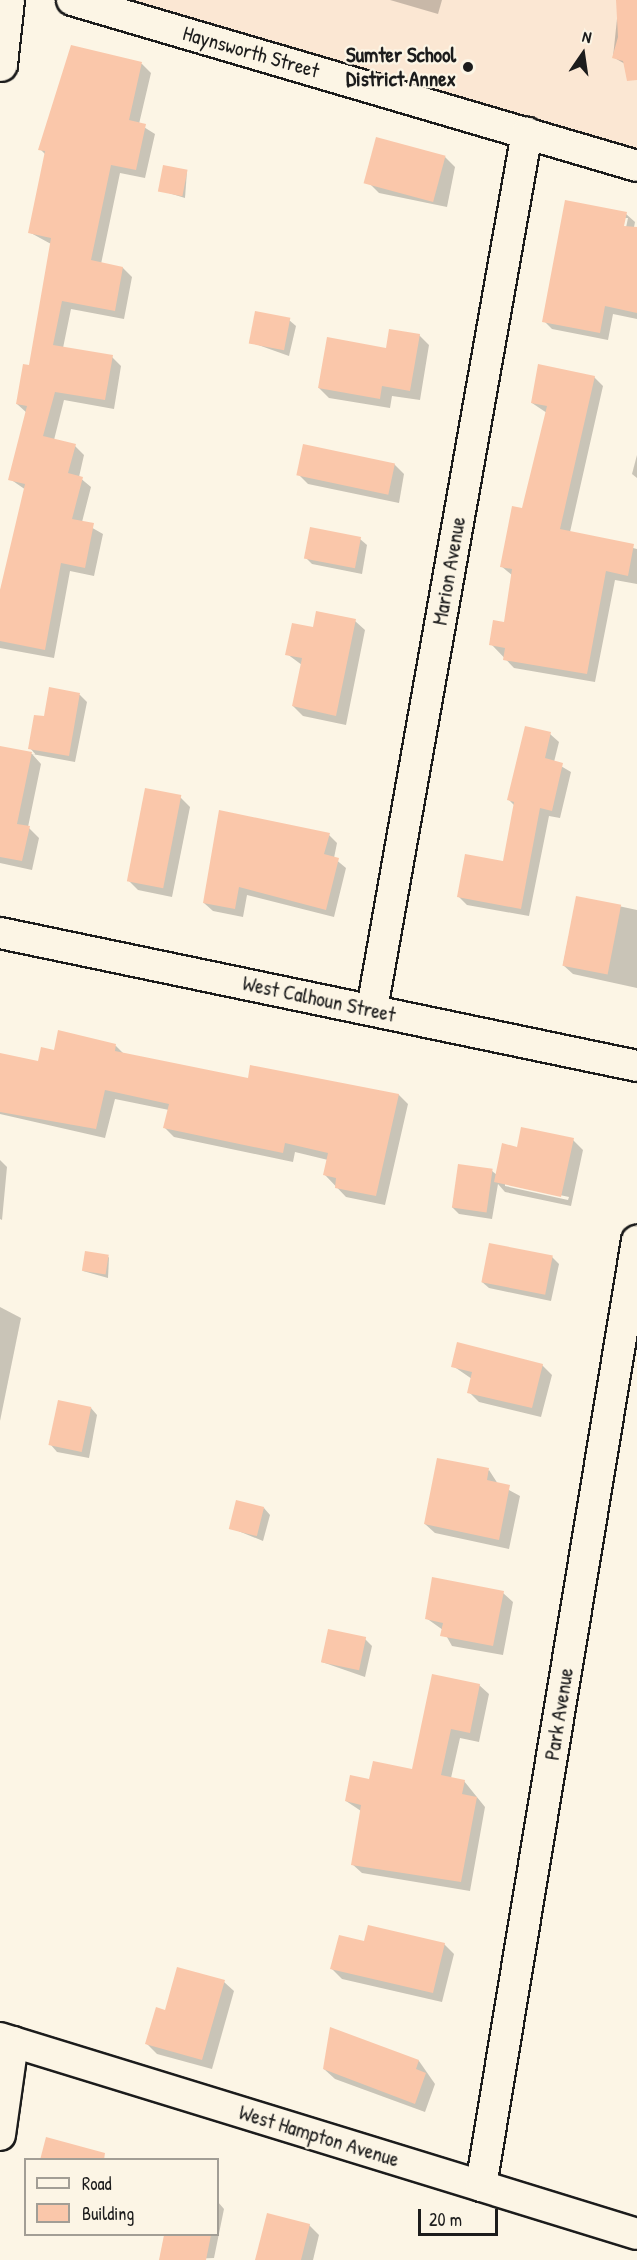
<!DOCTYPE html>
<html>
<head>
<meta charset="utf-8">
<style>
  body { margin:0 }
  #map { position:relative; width:637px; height:2260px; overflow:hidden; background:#fcf5e5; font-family:"Patrick Hand",sans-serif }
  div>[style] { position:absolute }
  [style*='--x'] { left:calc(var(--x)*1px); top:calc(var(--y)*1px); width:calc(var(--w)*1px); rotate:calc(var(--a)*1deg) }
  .built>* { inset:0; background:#fbe7d3 }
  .shadow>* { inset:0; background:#0003 }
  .building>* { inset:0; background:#fac7aa; transform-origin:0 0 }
  .roads { filter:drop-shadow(2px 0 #1c1c1c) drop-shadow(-2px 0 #1c1c1c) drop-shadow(0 2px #1c1c1c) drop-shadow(0 -2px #1c1c1c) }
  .minor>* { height:30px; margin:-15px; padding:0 15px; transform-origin:15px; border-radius:15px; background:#fcf5e5 }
  .tertiary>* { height:33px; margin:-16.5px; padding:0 16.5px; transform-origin:16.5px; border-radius:16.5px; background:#fcf5e5 }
  .dots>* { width:16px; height:16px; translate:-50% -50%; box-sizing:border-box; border:3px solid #fcf5e5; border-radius:50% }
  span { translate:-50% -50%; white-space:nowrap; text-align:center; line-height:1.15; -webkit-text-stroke:4.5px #fcf5e5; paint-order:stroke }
  .street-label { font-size:21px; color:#1c1c1c }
  .poi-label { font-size:21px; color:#1c1c1c; font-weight:700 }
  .right { translate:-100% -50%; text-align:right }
  .legend { position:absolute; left:24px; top:2158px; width:195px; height:78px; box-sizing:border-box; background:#fcf5e5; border:2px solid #a29e95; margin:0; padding:8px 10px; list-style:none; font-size:18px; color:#1c1c1c }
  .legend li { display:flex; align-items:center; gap:12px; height:30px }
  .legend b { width:30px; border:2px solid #a29e95 }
  .north { position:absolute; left:553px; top:24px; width:60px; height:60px; -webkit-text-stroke:4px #fcf5e5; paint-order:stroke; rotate:13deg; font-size:16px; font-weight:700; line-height:24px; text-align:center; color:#1c1c1c }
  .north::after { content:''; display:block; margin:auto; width:21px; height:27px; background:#1c1c1c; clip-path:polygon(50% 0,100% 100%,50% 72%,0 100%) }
  .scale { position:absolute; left:418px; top:2209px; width:80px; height:27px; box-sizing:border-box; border:3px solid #1c1c1c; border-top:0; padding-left:8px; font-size:18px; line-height:21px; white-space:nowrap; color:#1c1c1c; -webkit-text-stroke:4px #fcf5e5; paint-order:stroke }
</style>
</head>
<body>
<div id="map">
  <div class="built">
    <div style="clip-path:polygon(72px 0,637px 0,637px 166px)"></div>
  </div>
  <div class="shadow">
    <div style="clip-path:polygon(390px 0,442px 0,438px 14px)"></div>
    <div style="clip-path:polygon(619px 0,637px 0,637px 71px,613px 57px)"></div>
    <div style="clip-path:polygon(72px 47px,142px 64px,151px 73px,139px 124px,155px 134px,145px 178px,120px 173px,101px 264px,123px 268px,132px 277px,124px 319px,71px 309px,63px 348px,112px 357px,121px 366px,114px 409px,64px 400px,54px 440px,75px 446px,84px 455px,79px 477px,91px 487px,82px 522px,103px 534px,94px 576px,70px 571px,54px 658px,0 648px,0 592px,26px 490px,10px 479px,27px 413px,17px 404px,31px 366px,51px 244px,29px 232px,46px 155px,40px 149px)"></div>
    <div style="clip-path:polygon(445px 157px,455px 167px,447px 207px,379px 193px,369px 183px)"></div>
    <div style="clip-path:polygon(187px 171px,185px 198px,159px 190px)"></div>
    <div style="clip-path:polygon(evenodd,626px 214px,635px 222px,632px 238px,637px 239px,637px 319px,613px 314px,608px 340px,552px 329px,544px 321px,626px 214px,624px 218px,628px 218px,623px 242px,624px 218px)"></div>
    <div style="clip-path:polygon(289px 320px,296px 326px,289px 356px,250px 342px)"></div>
    <div style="clip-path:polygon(419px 335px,429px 345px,420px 400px,392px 396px,390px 408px,329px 398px,319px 388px)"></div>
    <div style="clip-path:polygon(594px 377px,603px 386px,570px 532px,637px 549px,637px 584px,615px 580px,595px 682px,514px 668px,491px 644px,506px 623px,513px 576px,501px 566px,523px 510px,547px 413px,532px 403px)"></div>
    <div style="clip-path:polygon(637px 455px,637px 478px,632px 474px)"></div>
    <div style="clip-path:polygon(394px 464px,404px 474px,399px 503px,308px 484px,298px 474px)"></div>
    <div style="clip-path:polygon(360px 539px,367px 545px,362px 574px,312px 564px,305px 557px)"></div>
    <div style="clip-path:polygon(355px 621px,365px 630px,346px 725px,303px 716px,293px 706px,302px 665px,287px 654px,314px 629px)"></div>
    <div style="clip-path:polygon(50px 689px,80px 695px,87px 702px,75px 762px,32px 754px,41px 764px,28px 827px,39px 838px,32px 870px,0 863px,0 747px,36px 755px,30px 748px,45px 718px)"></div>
    <div style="clip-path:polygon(550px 734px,559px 742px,554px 762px,571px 772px,560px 818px,549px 816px,529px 916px,467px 905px,458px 896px,504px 863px,515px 806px,509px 800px)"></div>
    <div style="clip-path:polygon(180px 797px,190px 807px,172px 897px,138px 890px,128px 880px)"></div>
    <div style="clip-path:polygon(329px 835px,337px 843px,334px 858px,346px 868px,334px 917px,247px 895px,243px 917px,213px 911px,204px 903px)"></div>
    <div style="clip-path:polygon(577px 897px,637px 910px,637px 988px,573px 974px,563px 965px)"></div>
    <div style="clip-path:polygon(116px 1046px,125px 1055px,249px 1079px,399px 1095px,408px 1104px,385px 1205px,346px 1197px,325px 1175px,328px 1160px,295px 1152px,293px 1162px,174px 1137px,165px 1128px,169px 1110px,115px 1099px,105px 1138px,0 1114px,0 1055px,39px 1063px,55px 1052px)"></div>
    <div style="clip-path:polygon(evenodd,573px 1140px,583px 1150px,571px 1206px,505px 1192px,498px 1184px,492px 1219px,459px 1214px,452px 1207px,492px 1171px,497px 1175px,573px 1140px,505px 1183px,569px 1197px,568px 1200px,505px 1186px,505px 1183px)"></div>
    <div style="clip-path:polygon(0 1160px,7px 1167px,2px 1220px,0 1219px)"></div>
    <div style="clip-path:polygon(109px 1257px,108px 1278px,83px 1271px)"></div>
    <div style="clip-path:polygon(552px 1257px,559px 1264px,551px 1301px,489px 1288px,482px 1282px)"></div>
    <div style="clip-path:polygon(0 1307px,21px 1318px,0 1421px)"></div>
    <div style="clip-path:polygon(542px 1365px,552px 1375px,541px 1417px,479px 1402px,469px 1392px,472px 1379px,453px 1366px)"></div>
    <div style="clip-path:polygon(91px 1408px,97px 1415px,89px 1458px,57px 1452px,51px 1445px)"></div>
    <div style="clip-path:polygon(489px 1470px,498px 1484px,520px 1496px,509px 1549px,435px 1533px,425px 1524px)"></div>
    <div style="clip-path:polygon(264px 1508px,270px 1515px,263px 1541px,231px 1528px)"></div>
    <div style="clip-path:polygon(503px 1593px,513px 1602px,503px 1655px,452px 1646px,443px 1630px,426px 1618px)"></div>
    <div style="clip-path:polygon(365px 1639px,372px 1646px,365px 1677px,322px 1662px)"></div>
    <div style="clip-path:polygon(479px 1685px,489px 1694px,479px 1742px,460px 1738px,451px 1778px,464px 1781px,485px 1807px,470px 1891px,362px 1873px,352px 1864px,361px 1811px,346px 1801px,370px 1781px,414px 1771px)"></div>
    <div style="clip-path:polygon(444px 1944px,454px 1954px,442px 2002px,342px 1979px,332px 1969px)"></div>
    <div style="clip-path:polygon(224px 1982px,234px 1991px,212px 2069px,157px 2054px,147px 2044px,166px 2011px)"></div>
    <div style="clip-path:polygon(331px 2029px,419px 2061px,435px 2084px,425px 2112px,335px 2079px,324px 2069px)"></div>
    <div style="clip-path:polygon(218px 2202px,224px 2209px,214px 2258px,161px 2260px,166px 2234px,218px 2234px)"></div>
    <div style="clip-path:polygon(309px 2225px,319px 2235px,313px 2260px,256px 2260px)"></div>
  </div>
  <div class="building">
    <div style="clip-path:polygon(616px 0,637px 0,637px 80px,627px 81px,623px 61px,612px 58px,618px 37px)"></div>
    <div style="clip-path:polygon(71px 45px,142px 62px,129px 120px,146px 124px,136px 170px,111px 165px,91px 260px,123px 267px,115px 311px,62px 301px,53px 345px,113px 355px,105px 400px,55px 392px,43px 436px,76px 444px,68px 473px,83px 477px,72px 519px,94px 523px,85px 568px,61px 563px,45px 650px,0 641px,0 590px,25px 484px,8px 480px,27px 406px,16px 404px,23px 364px,29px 365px,51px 238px,28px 233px,45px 151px,38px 150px)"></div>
    <div style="left:376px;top:137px;width:72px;height:48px;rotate:15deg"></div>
    <div style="left:163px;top:165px;width:25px;height:27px;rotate:11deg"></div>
    <div style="clip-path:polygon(565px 200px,627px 212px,624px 226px,637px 227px,637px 313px,605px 306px,600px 333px,542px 322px)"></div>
    <div style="left:255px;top:311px;width:36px;height:33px;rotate:11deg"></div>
    <div style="clip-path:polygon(389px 329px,420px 334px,410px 391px,382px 386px,380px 399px,318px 388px,327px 337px,386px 348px)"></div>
    <div style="clip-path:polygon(538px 364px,595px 376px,560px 529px,634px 544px,628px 576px,606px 571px,587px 674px,503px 660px,505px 648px,489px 645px,493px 620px,504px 622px,512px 569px,500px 567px,512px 506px,522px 508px,547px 406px,531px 403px)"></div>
    <div style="left:303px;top:444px;width:94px;height:32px;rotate:12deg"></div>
    <div style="left:310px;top:527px;width:52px;height:32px;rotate:11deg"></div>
    <div style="clip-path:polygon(316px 611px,356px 619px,336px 716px,292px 706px,302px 658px,285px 655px,292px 623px,313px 627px)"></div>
    <div style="clip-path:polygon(49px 687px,80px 693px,69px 756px,28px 749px,34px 715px,44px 716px)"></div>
    <div style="clip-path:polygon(525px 726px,551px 732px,545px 758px,563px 763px,552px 811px,540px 808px,521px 909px,457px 897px,465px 854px,503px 861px,514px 802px,507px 800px)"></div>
    <div style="clip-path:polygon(0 746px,32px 752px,17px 824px,30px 826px,22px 861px,0 857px)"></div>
    <div style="left:145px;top:788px;width:37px;height:95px;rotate:11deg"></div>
    <div style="clip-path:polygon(219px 810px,330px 833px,324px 854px,339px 858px,326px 910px,239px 887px,235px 909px,203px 903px)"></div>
    <div style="left:576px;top:896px;width:46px;height:71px;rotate:11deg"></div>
    <div style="clip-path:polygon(58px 1030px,116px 1044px,115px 1051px,248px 1078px,250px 1065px,399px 1094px,376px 1196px,335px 1188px,336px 1178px,323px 1175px,328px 1153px,285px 1143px,283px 1153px,163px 1128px,169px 1104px,105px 1090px,96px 1129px,0 1112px,0 1053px,38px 1061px,41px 1047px,54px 1050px)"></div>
    <div style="clip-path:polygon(521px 1127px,574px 1138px,561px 1197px,494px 1182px,502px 1143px,517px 1147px)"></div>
    <div style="left:458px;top:1164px;width:35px;height:44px;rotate:8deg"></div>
    <div style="left:489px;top:1243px;width:65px;height:40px;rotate:11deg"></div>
    <div style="left:85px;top:1251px;width:24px;height:20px;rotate:9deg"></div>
    <div style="clip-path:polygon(457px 1342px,543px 1364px,532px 1408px,467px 1393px,472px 1372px,451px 1367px)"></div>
    <div style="left:58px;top:1400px;width:34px;height:46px;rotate:12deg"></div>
    <div style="clip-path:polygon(437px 1458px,489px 1468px,487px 1480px,510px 1485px,499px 1540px,424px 1524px)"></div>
    <div style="left:236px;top:1500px;width:29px;height:30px;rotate:14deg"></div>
    <div style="clip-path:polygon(432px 1577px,504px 1591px,493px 1646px,440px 1636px,443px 1623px,425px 1619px)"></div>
    <div style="left:328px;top:1629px;width:39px;height:34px;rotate:12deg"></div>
    <div style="clip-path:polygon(432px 1674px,480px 1684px,470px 1733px,451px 1729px,441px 1775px,465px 1780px,462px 1794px,477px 1797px,461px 1882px,351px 1865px,361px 1805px,345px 1801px,350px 1775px,369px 1779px,373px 1761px,412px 1769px)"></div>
    <div style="clip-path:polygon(368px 1925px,445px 1943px,433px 1993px,330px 1969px,339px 1935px,364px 1941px)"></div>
    <div style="clip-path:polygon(177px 1967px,225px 1980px,202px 2060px,145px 2044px,156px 2007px,165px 2010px)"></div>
    <div style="clip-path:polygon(330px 2027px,419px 2060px,416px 2069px,426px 2073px,415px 2104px,323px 2069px)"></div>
    <div style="clip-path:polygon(46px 2137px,105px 2153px,104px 2160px,40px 2160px)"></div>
    <div style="clip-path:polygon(267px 2213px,310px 2224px,301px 2260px,255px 2260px)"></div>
    <div style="clip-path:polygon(164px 2235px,211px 2235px,206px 2260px,159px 2260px)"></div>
  </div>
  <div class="roads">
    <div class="minor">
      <div style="--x:72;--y:0;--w:589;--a:16.37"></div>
      <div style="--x:0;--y:933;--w:651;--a:11.79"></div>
      <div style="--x:372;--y:1009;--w:890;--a:-79.97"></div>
      <div style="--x:0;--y:2038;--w:666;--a:17.1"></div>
      <div style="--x:0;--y:2135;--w:94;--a:-82"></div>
      <div style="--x:481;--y:2186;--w:958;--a:-80.63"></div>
    </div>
    <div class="tertiary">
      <div style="--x:0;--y:64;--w:64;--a:-83.8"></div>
    </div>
  </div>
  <div class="dots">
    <div style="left:468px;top:67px;background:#1c1c1c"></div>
  </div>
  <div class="street-label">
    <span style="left:251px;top:52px;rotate:16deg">Haynsworth Street</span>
    <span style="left:449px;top:571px;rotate:-80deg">Marion Avenue</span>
    <span style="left:319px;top:999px;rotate:12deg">West Calhoun Street</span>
    <span style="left:559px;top:1714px;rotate:-81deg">Park Avenue</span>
    <span style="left:319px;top:2136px;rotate:17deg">West Hampton Avenue</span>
  </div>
  <div class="poi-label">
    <span class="right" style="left:456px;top:67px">Sumter School<br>District Annex</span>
  </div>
  <ul class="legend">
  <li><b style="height:8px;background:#fcf5e5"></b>Road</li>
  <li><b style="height:16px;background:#fac7aa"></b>Building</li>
  </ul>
  <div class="north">N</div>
  <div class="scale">20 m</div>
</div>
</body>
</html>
